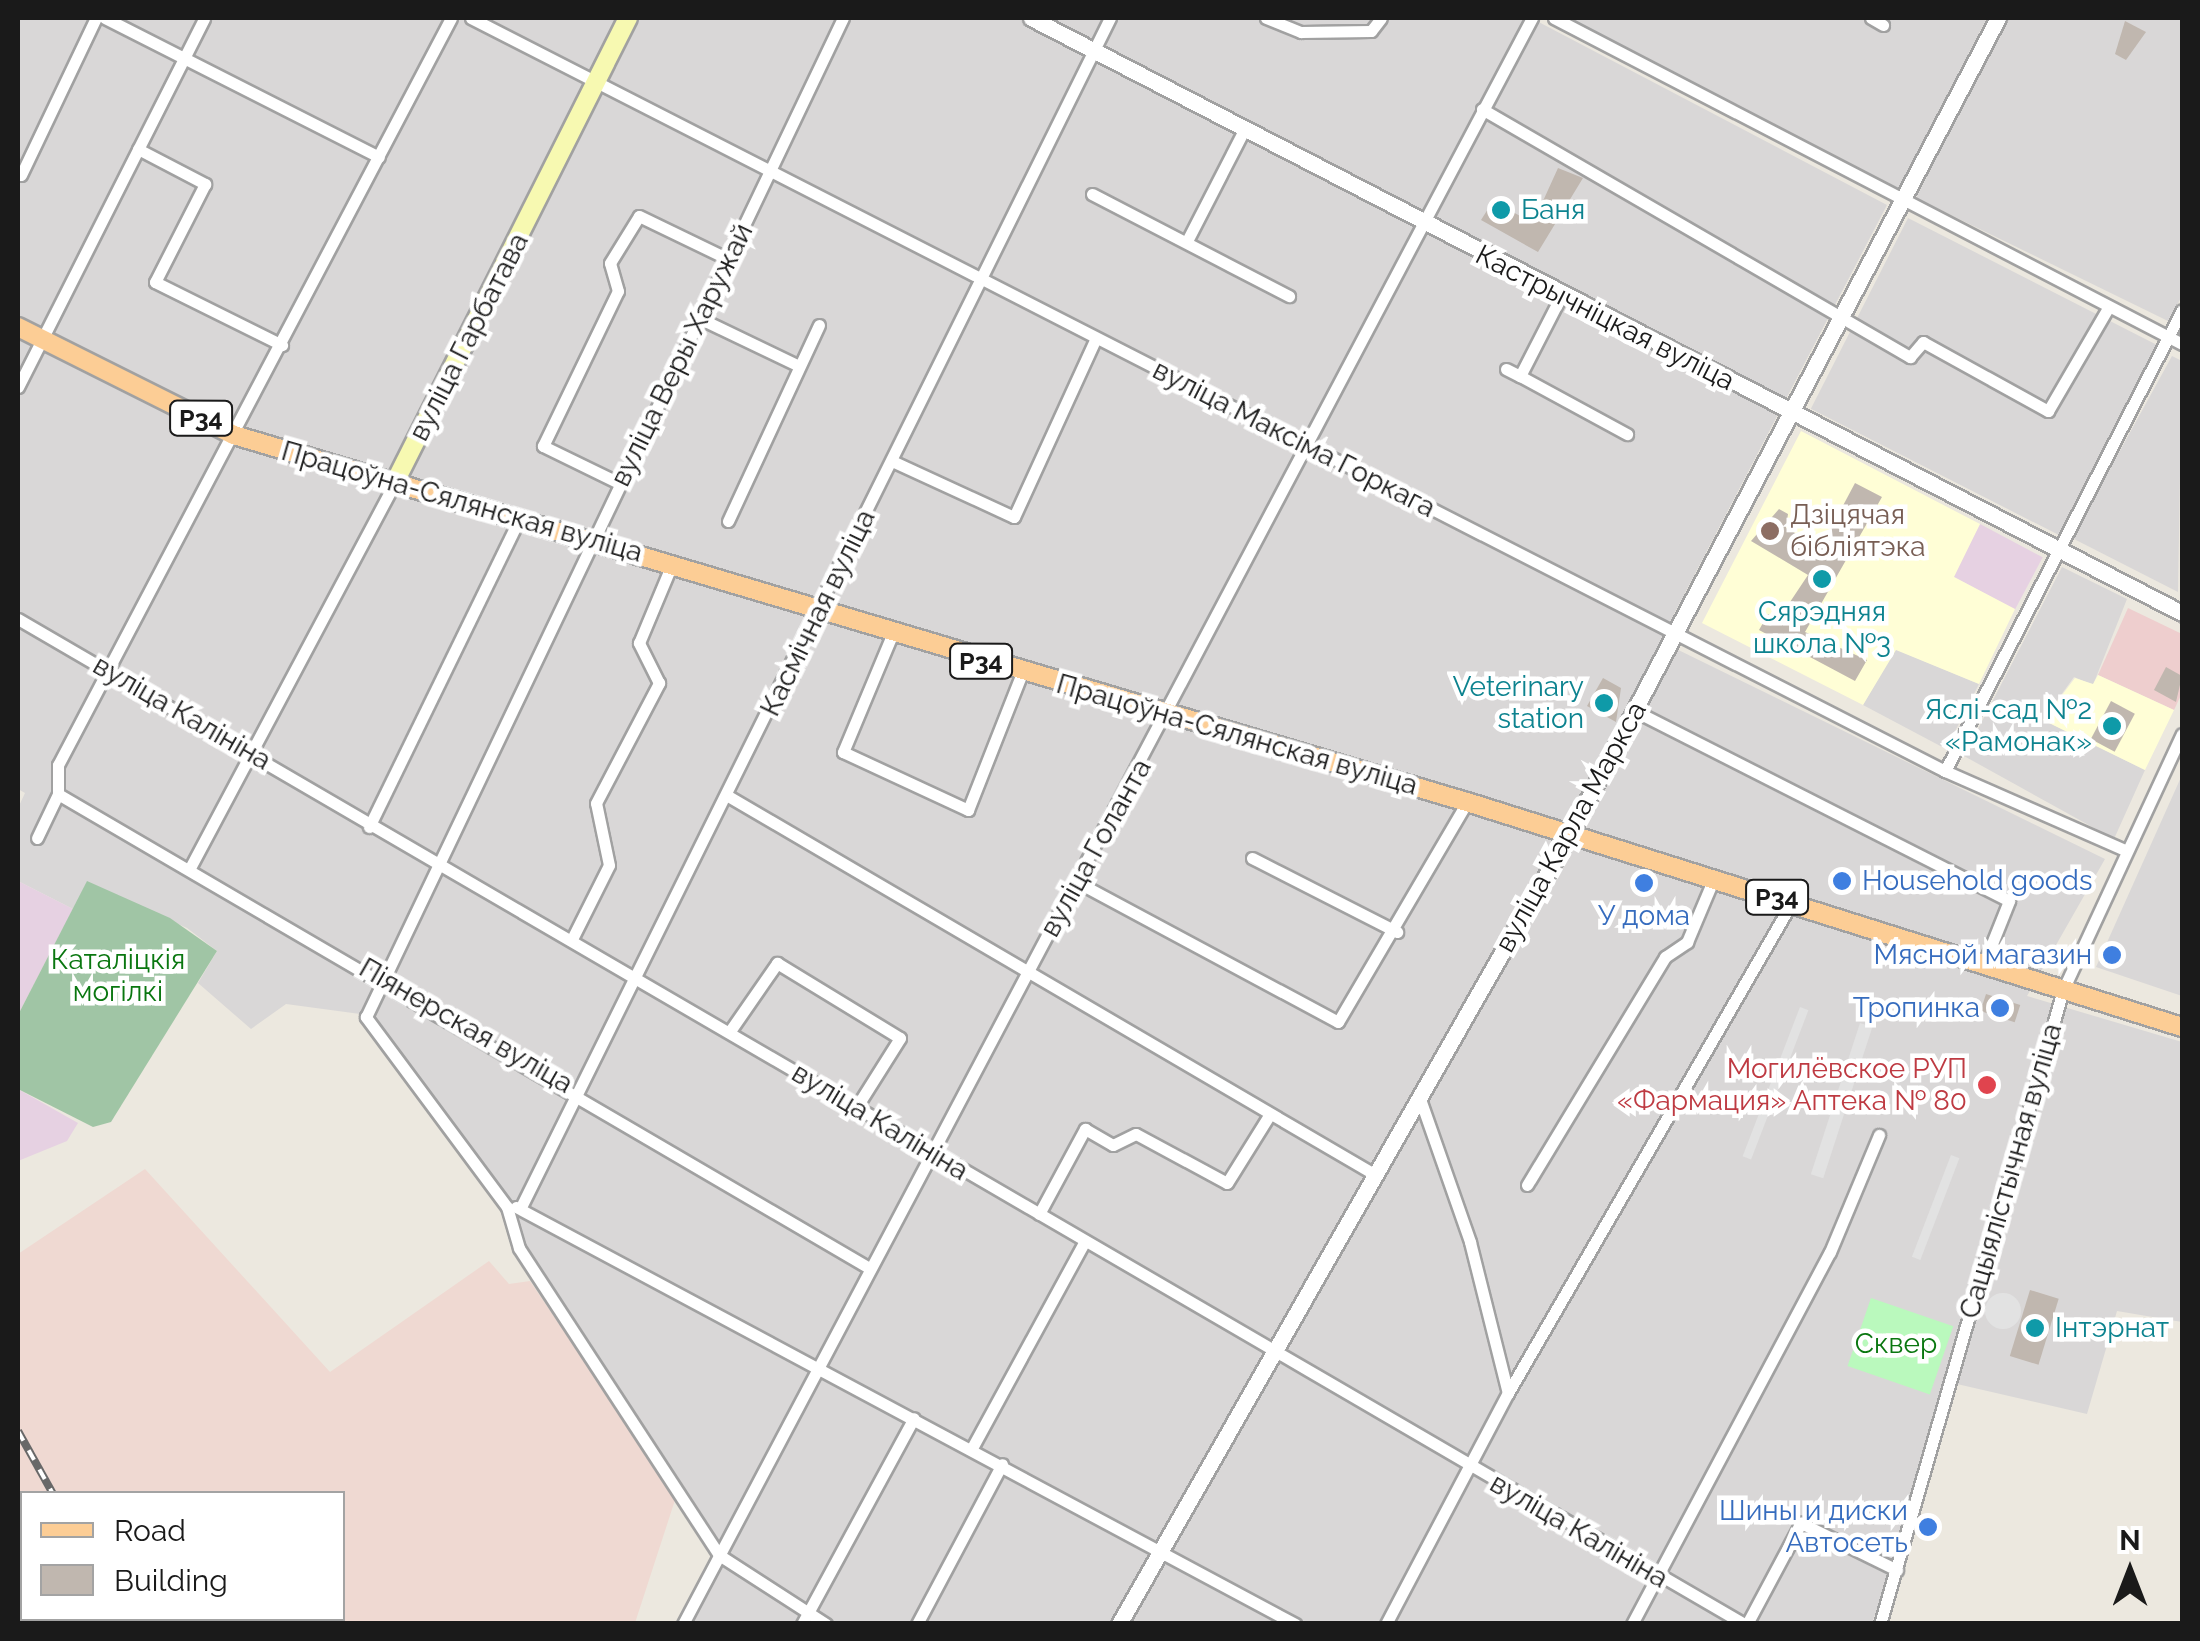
<!DOCTYPE html>
<html>
<head>
<meta charset="utf-8">
<style>
  body { margin:0 }
  #map { position:relative; width:2200px; height:1641px; overflow:hidden; background:#ece8df; font-family:Raleway,sans-serif }
  div>[style] { position:absolute }
  [style*='--x'] { left:calc(var(--x)*1px); top:calc(var(--y)*1px); width:calc(var(--w)*1px); rotate:calc(var(--a)*1deg) }
  .residential>* { inset:0; background:#d9d7d7; transform-origin:0 0 }
  .commercial>* { inset:0; background:#eecece }
  .industrial>* { inset:0; background:#e6d1e2; transform-origin:0 0 }
  .education>* { inset:0; background:#fffed6 }
  .military>* { inset:0; background:#efd9d2 }
  .cemetery>* { inset:0; background:#a0c5a5 }
  .park>* { inset:0; background:#baf9bd; transform-origin:0 0 }
  .parking>* { inset:0; background:#e2e2e2; transform-origin:0 0 }
  .round { border-radius:50% }
  .building>* { inset:0; background:#c0b7af; transform-origin:0 0 }
  .roads { filter:drop-shadow(2px 0 #a1a1a1) drop-shadow(-2px 0 #a1a1a1) drop-shadow(0 2px #a1a1a1) drop-shadow(0 -2px #a1a1a1) }
  .minor>* { height:11px; margin:-5.5px; padding:0 5.5px; transform-origin:5.5px; border-radius:5.5px; background:#fff }
  .tertiary>* { height:15px; margin:-7.5px; padding:0 7.5px; transform-origin:7.5px; border-radius:7.5px; background:#fff }
  .secondary>* { height:18px; margin:-9px; padding:0 9px; transform-origin:9px; border-radius:9px; background:#f7f9b1 }
  .primary>* { height:18px; margin:-9px; padding:0 9px; transform-origin:9px; border-radius:9px; background:#fccd95 }
  .rail>* { height:8px; margin-top:-4px; transform-origin:0; background:repeating-linear-gradient(90deg,#fff 0 11px,#686868 0 22px); box-sizing:border-box; border-block:2px solid #686868 }
  .dots>* { width:28px; height:28px; translate:-50% -50%; box-sizing:border-box; border:5px solid #fff; border-radius:50% }
  span { translate:-50% -50%; white-space:nowrap; text-align:center; line-height:1.15; -webkit-text-stroke:9px #fff; paint-order:stroke }
  .shield-label span { padding:2px 8px; background:#fff; border:2px solid; border-radius:8px; -webkit-text-stroke-width:0 }
  .shield-label { font-size:25px; color:#1a1a1a; font-weight:700 }
  .culture-label { font-size:28px; color:#0d838f }
  .left { translate:0 -50%; text-align:left }
  .right { translate:-100% -50%; text-align:right }
  .street-label { font-size:28px; color:#1a1a1a }
  .education-label { font-size:28px; color:#785e54 }
  .shop-label { font-size:28px; color:#366cbe }
  .park-label { font-size:28px; color:#0a7710 }
  .health-label { font-size:28px; color:#be3a42 }
  .frame { position:absolute; inset:0; border:20px solid #1a1a1a; pointer-events:none }
  .legend { position:absolute; left:20px; top:1491px; width:325px; height:130px; box-sizing:border-box; background:#fff; border:2px solid #a3a3a3; margin:0; padding:12px 18px; list-style:none; font-size:30px; color:#1a1a1a }
  .legend li { display:flex; align-items:center; gap:20px; height:50px }
  .legend b { width:50px; border:2px solid #a3a3a3 }
  .north { position:absolute; left:2080px; top:1521px; width:100px; height:100px; -webkit-text-stroke:8px #fff; paint-order:stroke; rotate:0deg; font-size:28px; font-weight:700; line-height:40px; text-align:center; color:#1a1a1a }
  .north::after { content:''; display:block; margin:auto; width:35px; height:45px; background:#1a1a1a; clip-path:polygon(50% 0,100% 100%,50% 72%,0 100%) }
</style>
</head>
<body>
<div id="map">
  <div class="residential">
    <div style="clip-path:polygon(18px 18px,1531px 18px,1887px 205px,1660px 641px,2105px 859px,2027px 996px,2182px 1042px,2182px 1322px,2117px 1311px,2087px 1414px,1957px 1384px,1872px 1623px,676px 1623px,720px 1544px,515px 1231px,509px 1200px,375px 1016px,286px 1004px,251px 1029px,198px 983px,217px 951px,187px 928px,87px 882px,73px 909px,18px 881px,18px 808px,25px 793px,18px 789px)"></div>
    <div style="clip-path:polygon(1569px 18px,1987px 18px,1898px 190px)"></div>
    <div style="clip-path:polygon(2006px 18px,2182px 18px,2182px 296px,2168px 321px,1916px 198px)"></div>
    <div style="left:1908px;top:218px;width:279px;height:214px;rotate:27deg"></div>
    <div style="clip-path:polygon(2172px 356px,2182px 361px,2178px 592px,2072px 538px)"></div>
    <div style="clip-path:polygon(2062px 567px,2127px 599px,2093px 685px,2074px 677px,2043px 720px,2145px 770px,2114px 839px,1964px 756px)"></div>
    <div style="clip-path:polygon(1895px 649px,1979px 684px,1946px 749px,1863px 705px)"></div>
    <div style="clip-path:polygon(2182px 775px,2182px 996px,2096px 967px)"></div>
  </div>
  <div class="commercial">
    <div style="clip-path:polygon(2128px 608px,2182px 634px,2182px 693px,2174px 710px,2098px 675px)"></div>
  </div>
  <div class="industrial">
    <div style="left:1980px;top:524px;width:71px;height:59px;rotate:28deg"></div>
    <div style="clip-path:polygon(18px 881px,73px 909px,18px 1015px)"></div>
    <div style="clip-path:polygon(18px 1089px,78px 1123px,67px 1141px,18px 1161px)"></div>
  </div>
  <div class="education">
    <div style="clip-path:polygon(1801px 431px,1980px 524px,1954px 577px,2015px 609px,1979px 684px,1896px 650px,1863px 705px,1702px 623px)"></div>
    <div style="clip-path:polygon(2098px 675px,2174px 710px,2145px 770px,2043px 720px,2075px 678px,2093px 684px)"></div>
  </div>
  <div class="military">
    <div style="clip-path:polygon(evenodd,145px 1169px,330px 1372px,489px 1261px,509px 1284px,530px 1281px,676px 1497px,635px 1623px,18px 1624px,18px 1254px,145px 1169px,22px 1494px,342px 1494px,342px 1618px,22px 1618px,22px 1494px)"></div>
  </div>
  <div class="cemetery">
    <div style="clip-path:polygon(87px 881px,170px 918px,217px 951px,111px 1122px,93px 1127px,18px 1089px,18px 1015px)"></div>
  </div>
  <div class="park">
    <div style="left:1871px;top:1298px;width:87px;height:72px;rotate:19deg"></div>
  </div>
  <div class="parking">
    <div style="left:1800px;top:1007px;width:9px;height:160px;rotate:21deg"></div>
    <div style="left:1860px;top:1023px;width:13px;height:159px;rotate:18deg"></div>
    <div style="left:1951px;top:1155px;width:9px;height:109px;rotate:21deg"></div>
    <div class="round" style="left:1985px;top:1293px;width:36px;height:36px"></div>
  </div>
  <div class="building">
    <div style="clip-path:polygon(2125px 21px,2146px 32px,2126px 60px,2115px 54px)"></div>
    <div style="clip-path:polygon(1558px 168px,1583px 178px,1538px 252px,1481px 220px,1493px 201px,1533px 223px)"></div>
    <div style="clip-path:polygon(1855px 483px,1882px 497px,1805px 632px,1867px 660px,1855px 681px,1759px 630px,1768px 614px,1778px 620px,1808px 575px,1751px 541px,1779px 509px,1788px 514px,1786px 528px,1821px 547px)"></div>
    <div style="clip-path:polygon(2166px 667px,2182px 676px,2176px 702px,2154px 690px)"></div>
    <div style="clip-path:polygon(1603px 678px,1621px 688px,1616px 722px,1587px 706px)"></div>
    <div style="left:2111px;top:701px;width:27px;height:43px;rotate:28deg"></div>
    <div style="left:1986px;top:994px;width:36px;height:18px;rotate:18deg"></div>
    <div style="left:2030px;top:1290px;width:30px;height:69px;rotate:17deg"></div>
  </div>
  <div class="roads">
    <div class="minor">
      <div style="--x:105;--y:18;--w:307;--a:26.9"></div>
      <div style="--x:471;--y:18;--w:1655;--a:27.06"></div>
      <div style="--x:1945;--y:771;--w:194;--a:23.7"></div>
      <div style="--x:1266;--y:18;--w:38;--a:22"></div>
      <div style="--x:1301;--y:32;--w:70;--a:-0.8"></div>
      <div style="--x:1371;--y:31;--w:16;--a:-52"></div>
      <div style="--x:1554;--y:18;--w:708;--a:27.43"></div>
      <div style="--x:1871;--y:18;--w:14;--a:30"></div>
      <div style="--x:1482;--y:109;--w:495;--a:30.1"></div>
      <div style="--x:1910;--y:357;--w:20;--a:-49"></div>
      <div style="--x:1923;--y:342;--w:143;--a:28.9"></div>
      <div style="--x:2048;--y:411;--w:119;--a:-59.8"></div>
      <div style="--x:138;--y:149;--w:76;--a:27.6"></div>
      <div style="--x:205;--y:184;--w:110;--a:117"></div>
      <div style="--x:155;--y:282;--w:142;--a:26.4"></div>
      <div style="--x:21;--y:175;--w:174;--a:-64.5"></div>
      <div style="--x:1092;--y:194;--w:222;--a:27.4"></div>
      <div style="--x:1187;--y:241;--w:127;--a:-62.8"></div>
      <div style="--x:1561;--y:296;--w:90;--a:117.1"></div>
      <div style="--x:1520;--y:376;--w:122;--a:28.5"></div>
      <div style="--x:701;--y:319;--w:109;--a:25.6"></div>
      <div style="--x:1506;--y:369;--w:16;--a:27"></div>
      <div style="--x:18;--y:387;--w:413;--a:-63.2"></div>
      <div style="--x:892;--y:461;--w:134;--a:24.7"></div>
      <div style="--x:1014;--y:517;--w:195;--a:-65.4"></div>
      <div style="--x:621;--y:484;--w:87;--a:-154"></div>
      <div style="--x:543;--y:446;--w:172;--a:-64.2"></div>
      <div style="--x:618;--y:291;--w:29;--a:-106"></div>
      <div style="--x:610;--y:263;--w:55;--a:-58.3"></div>
      <div style="--x:639;--y:216;--w:99;--a:25.8"></div>
      <div style="--x:728;--y:521;--w:216;--a:-65.1"></div>
      <div style="--x:18;--y:619;--w:1997;--a:30.21"></div>
      <div style="--x:892;--y:635;--w:127;--a:112.7"></div>
      <div style="--x:843;--y:752;--w:138;--a:24.9"></div>
      <div style="--x:968;--y:810;--w:147;--a:-68.5"></div>
      <div style="--x:1637;--y:712;--w:417;--a:26.9"></div>
      <div style="--x:2009;--y:901;--w:70;--a:111.8"></div>
      <div style="--x:1945;--y:771;--w:518;--a:-62.79"></div>
      <div style="--x:58;--y:794;--w:939;--a:30.3"></div>
      <div style="--x:728;--y:796;--w:746;--a:30.34"></div>
      <div style="--x:369;--y:827;--w:344;--a:-64"></div>
      <div style="--x:37;--y:838;--w:49;--a:-64.5"></div>
      <div style="--x:58;--y:794;--w:29;--a:-90"></div>
      <div style="--x:58;--y:765;--w:844;--a:-62.25"></div>
      <div style="--x:1252;--y:858;--w:163;--a:27"></div>
      <div style="--x:191;--y:866;--w:433;--a:-62"></div>
      <div style="--x:1077;--y:882;--w:296;--a:28.2"></div>
      <div style="--x:1338;--y:1022;--w:255;--a:-59.6"></div>
      <div style="--x:573;--y:937;--w:80;--a:-63.4"></div>
      <div style="--x:609;--y:865;--w:63;--a:-101.8"></div>
      <div style="--x:596;--y:803;--w:136;--a:-62.3"></div>
      <div style="--x:659;--y:683;--w:45;--a:-116.6"></div>
      <div style="--x:639;--y:643;--w:86;--a:-67.3"></div>
      <div style="--x:730;--y:1031;--w:83;--a:-55.3"></div>
      <div style="--x:777;--y:963;--w:144;--a:31.4"></div>
      <div style="--x:900;--y:1038;--w:83;--a:122.2"></div>
      <div style="--x:1419;--y:1096;--w:155;--a:70.7"></div>
      <div style="--x:1470;--y:1242;--w:156;--a:75.9"></div>
      <div style="--x:1527;--y:1185;--w:267;--a:-58.8"></div>
      <div style="--x:1665;--y:957;--w:27;--a:-34"></div>
      <div style="--x:1687;--y:942;--w:69;--a:-67.1"></div>
      <div style="--x:516;--y:1207;--w:884;--a:28.16"></div>
      <div style="--x:521;--y:1207;--w:1327;--a:-63.65"></div>
      <div style="--x:1039;--y:1214;--w:97;--a:-61.6"></div>
      <div style="--x:1085;--y:1129;--w:32;--a:30"></div>
      <div style="--x:1113;--y:1145;--w:25;--a:-26"></div>
      <div style="--x:1136;--y:1134;--w:103;--a:28.3"></div>
      <div style="--x:1227;--y:1183;--w:81;--a:-58.1"></div>
      <div style="--x:972;--y:1448;--w:234;--a:-61.4"></div>
      <div style="--x:683;--y:1624;--w:1817;--a:-62.14"></div>
      <div style="--x:802;--y:1624;--w:234;--a:-61.5"></div>
      <div style="--x:826;--y:1624;--w:127;--a:-147.2"></div>
      <div style="--x:719;--y:1555;--w:366;--a:-123.1"></div>
      <div style="--x:519;--y:1248;--w:43;--a:-106.3"></div>
      <div style="--x:507;--y:1207;--w:237;--a:-126.6"></div>
      <div style="--x:366;--y:1017;--w:1107;--a:-64.48"></div>
      <div style="--x:917;--y:1624;--w:181;--a:-62"></div>
      <div style="--x:1386;--y:1624;--w:261;--a:-62.2"></div>
      <div style="--x:1508;--y:1393;--w:567;--a:-59.95"></div>
      <div style="--x:1632;--y:1624;--w:421;--a:-62"></div>
      <div style="--x:1830;--y:1252;--w:127;--a:-67.3"></div>
      <div style="--x:1747;--y:1624;--w:115;--a:-61.9"></div>
      <div style="--x:1801;--y:1523;--w:107;--a:26.1"></div>
      <div style="--x:1880;--y:1624;--w:660;--a:-73.9"></div>
      <div style="--x:2063;--y:990;--w:282;--a:-65.1"></div>
    </div>
    <div class="tertiary">
      <div style="--x:1031;--y:18;--w:1296;--a:27.34"></div>
      <div style="--x:1119;--y:1624;--w:908;--a:-60.3"></div>
      <div style="--x:1569;--y:835;--w:923;--a:-62.3"></div>
    </div>
    <div class="secondary">
      <div style="--x:394;--y:484;--w:521;--a:-63.34"></div>
    </div>
    <div class="primary">
      <div style="--x:18;--y:327;--w:241;--a:26.6"></div>
      <div style="--x:234;--y:435;--w:1286;--a:16.58"></div>
      <div style="--x:1467;--y:802;--w:750;--a:17.47"></div>
    </div>
  </div>
  <div class="rail">
    <div style="--x:18;--y:1431;--w:72;--a:60.9"></div>
    <div style="--x:89;--y:1618;--w:6;--a:81"></div>
  </div>
  <div class="dots">
    <div style="left:1501px;top:210px;background:#0f9aa8"></div>
    <div style="left:1770px;top:531px;background:#8d6e63"></div>
    <div style="left:1822px;top:579px;background:#0f9aa8"></div>
    <div style="left:1604px;top:703px;background:#0f9aa8"></div>
    <div style="left:2112px;top:726px;background:#0f9aa8"></div>
    <div style="left:1842px;top:881px;background:#3f7fe0"></div>
    <div style="left:1644px;top:883px;background:#3f7fe0"></div>
    <div style="left:2112px;top:955px;background:#3f7fe0"></div>
    <div style="left:2000px;top:1008px;background:#3f7fe0"></div>
    <div style="left:1987px;top:1085px;background:#e0444e"></div>
    <div style="left:2035px;top:1328px;background:#0f9aa8"></div>
    <div style="left:1928px;top:1527px;background:#3f7fe0"></div>
  </div>
  <div class="shield-label">
    <span style="left:201px;top:418px">Р34</span>
    <span style="left:981px;top:661px">Р34</span>
    <span style="left:1777px;top:897px">Р34</span>
  </div>
  <div class="culture-label">
    <span class="left" style="left:1521px;top:210px">Баня</span>
    <span style="left:1822px;top:628px">Сярэдняя<br>школа №3</span>
    <span class="right" style="left:1584px;top:703px">Veterinary<br>station</span>
    <span class="right" style="left:2092px;top:726px">Яслі-сад №2<br>«Рамонак»</span>
    <span class="left" style="left:2055px;top:1328px">Інтэрнат</span>
  </div>
  <div class="street-label">
    <span style="left:1605px;top:318px;rotate:27deg">Кастрычніцкая вуліца</span>
    <span style="left:469px;top:337px;rotate:-63deg">вуліца Гарбатава</span>
    <span style="left:682px;top:355px;rotate:-64deg">вуліца Веры Харужай</span>
    <span style="left:1294px;top:439px;rotate:27deg">вуліца Максіма Горкага</span>
    <span style="left:462px;top:502px;rotate:16deg">Працоўна-Сялянская вуліца</span>
    <span style="left:818px;top:613px;rotate:-64deg">Касмічная вуліца</span>
    <span style="left:182px;top:713px;rotate:30deg">вуліца Калініна</span>
    <span style="left:1237px;top:735px;rotate:16deg">Працоўна-Сялянская вуліца</span>
    <span style="left:1571px;top:827px;rotate:-61deg">вуліца Карла Маркса</span>
    <span style="left:1096px;top:848px;rotate:-61deg">вуліца Голанта</span>
    <span style="left:466px;top:1026px;rotate:30deg">Піянерская вуліца</span>
    <span style="left:880px;top:1122px;rotate:31deg">вуліца Калініна</span>
    <span style="left:2011px;top:1171px;rotate:-74deg">Сацыялістычная вуліца</span>
    <span style="left:1579px;top:1531px;rotate:30deg">вуліца Калініна</span>
  </div>
  <div class="education-label">
    <span class="left" style="left:1790px;top:531px">Дзіцячая<br>бібліятэка</span>
  </div>
  <div class="shop-label">
    <span class="left" style="left:1862px;top:881px">Household goods</span>
    <span style="left:1644px;top:916px">У дома</span>
    <span class="right" style="left:2092px;top:955px">Мясной магазин</span>
    <span class="right" style="left:1980px;top:1008px">Тропинка</span>
    <span class="right" style="left:1908px;top:1527px">Шины и диски<br>Автосеть</span>
  </div>
  <div class="park-label">
    <span style="left:118px;top:976px">Каталіцкія<br>могілкі</span>
    <span style="left:1896px;top:1344px">Сквер</span>
  </div>
  <div class="health-label">
    <span class="right" style="left:1967px;top:1085px">Могилёвское РУП<br>«Фармация» Аптека № 80</span>
  </div>
  <div class="frame"></div>
  <ul class="legend">
  <li><b style="height:12px;background:#fccd95"></b>Road</li>
  <li><b style="height:28px;background:#c0b7af"></b>Building</li>
  </ul>
  <div class="north">N</div>
</div>
</body>
</html>
